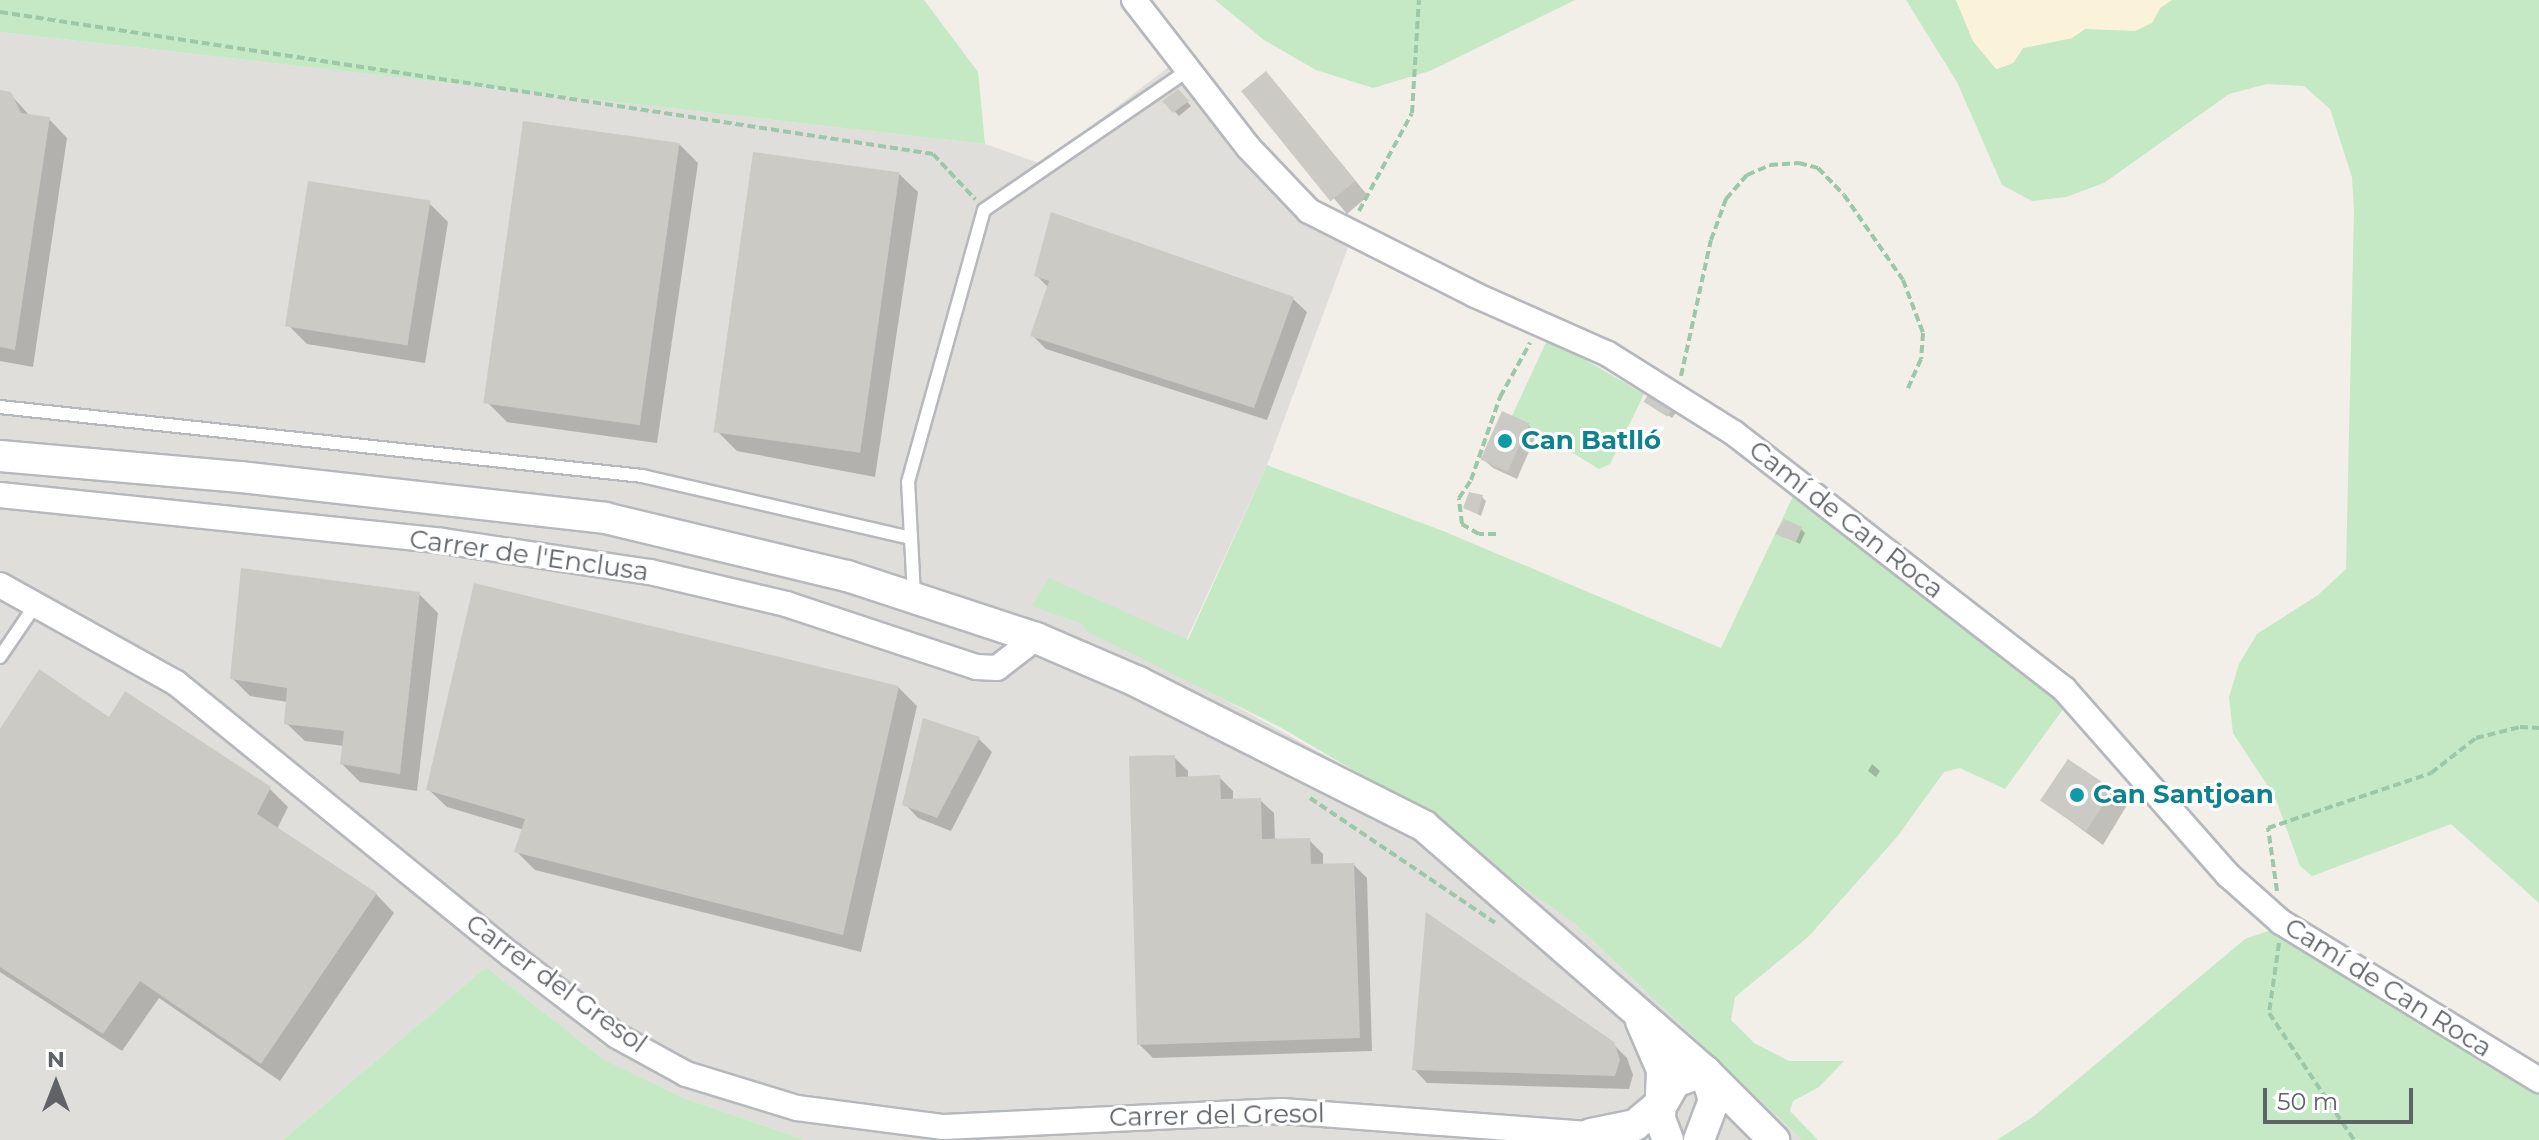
<!DOCTYPE html>
<html>
<head>
<meta charset="utf-8">
<style>
  body { margin:0 }
  #map { position:relative; width:2539px; height:1140px; overflow:hidden; background:#f1efe8; font-family:Montserrat,sans-serif }
  div>[style] { position:absolute }
  [style*='--x'] { left:calc(var(--x)*1px); top:calc(var(--y)*1px); width:calc(var(--w)*1px); rotate:calc(var(--a)*1deg) }
  .industrial>* { inset:0; background:#e0deda }
  .green>* { inset:0; background:#c5e8c5 }
  .sand>* { inset:0; background:#fbf3d9 }
  .shadow>* { inset:0; background:#0003 }
  .building>* { inset:0; background:#cccac5; transform-origin:0 0 }
  .path>* { height:4px; margin-top:-2px; transform-origin:0; background:repeating-linear-gradient(90deg,#9cc7a9 0 8px,transparent 0 12px) }
  .roads { filter:drop-shadow(2px 0 #b5b8bc) drop-shadow(-2px 0 #b5b8bc) drop-shadow(0 2px #b5b8bc) drop-shadow(0 -2px #b5b8bc) }
  .service>* { height:12px; margin:-6px; padding:0 6px; transform-origin:6px; border-radius:6px; background:#fff }
  .minor>* { height:24px; margin:-12px; padding:0 12px; transform-origin:12px; border-radius:12px; background:#fff }
  .tertiary>* { height:30px; margin:-15px; padding:0 15px; transform-origin:15px; border-radius:15px; background:#fff }
  .dots>* { width:22px; height:22px; translate:-50% -50%; box-sizing:border-box; border:4px solid #fff; border-radius:50% }
  span { translate:-50% -50%; white-space:nowrap; text-align:center; line-height:1.15; -webkit-text-stroke:6px #fff; paint-order:stroke }
  .culture-label { font-size:26px; color:#0d838f; font-weight:700 }
  .left { translate:0 -50%; text-align:left }
  .street-label { font-size:26px; color:#5f6368 }
  .north { position:absolute; left:16px; top:1044px; width:80px; height:80px; -webkit-text-stroke:6px #fff; paint-order:stroke; rotate:0deg; font-size:22px; font-weight:700; line-height:32px; text-align:center; color:#5f6368 }
  .north::after { content:''; display:block; margin:auto; width:28px; height:36px; background:#5f6368; clip-path:polygon(50% 0,100% 100%,50% 72%,0 100%) }
  .scale { position:absolute; left:2263px; top:1088px; width:150px; height:36px; box-sizing:border-box; border:4px solid #5f6368; border-top:0; padding-left:10px; font-size:24px; line-height:28px; white-space:nowrap; color:#5f6368; -webkit-text-stroke:6px #fff; paint-order:stroke }
</style>
</head>
<body>
<div id="map">
  <div class="industrial">
    <div style="clip-path:polygon(0 32px,985px 144px,1042px 164px,1170px 66px,1292px 213px,1350px 242px,1267px 465px,1172px 671px,1370px 780px,1574px 923px,1802px 1140px,805px 1140px,684px 1098px,603px 1059px,486px 967px,283px 1140px,0 1140px)"></div>
  </div>
  <div class="green">
    <div style="clip-path:polygon(0 0,924px 0,978px 72px,985px 144px,0 32px)"></div>
    <div style="clip-path:polygon(1215px 0,1575px 0,1430px 71px,1373px 88px,1316px 70px,1264px 40px)"></div>
    <div style="clip-path:polygon(1906px 0,1956px 0,1973px 41px,1997px 69px,2013px 63px,2023px 48px,2072px 38px,2085px 29px,2152px 23px,2160px 8px,2172px 0,2539px 0,2539px 903px,2451px 824px,2312px 876px,2300px 866px,2275px 797px,2233px 733px,2229px 697px,2239px 664px,2257px 634px,2318px 595px,2346px 569px,2354px 211px,2352px 177px,2330px 109px,2304px 86px,2267px 84px,2229px 94px,2104px 183px,2066px 197px,2032px 201px,2002px 185px,1957px 82px)"></div>
    <div style="clip-path:polygon(1548px 338px,1644px 394px,1610px 464px,1599px 469px,1512px 416px)"></div>
    <div style="clip-path:polygon(1267px 465px,1443px 531px,1721px 648px,1797px 488px,2066px 705px,2005px 789px,1960px 768px,1944px 772px,1897px 837px,1808px 937px,1735px 997px,1731px 1020px,1754px 1043px,1789px 1061px,1844px 1061px,1819px 1087px,1793px 1101px,1790px 1111px,1818px 1140px,1802px 1140px,1574px 923px,1370px 780px,1280px 727px,1086px 631px,1083px 624px,1032px 606px,1049px 578px,1188px 640px)"></div>
    <div style="clip-path:polygon(2277px 928px,2539px 1088px,2539px 1140px,1997px 1140px,2034px 1116px,2245px 939px)"></div>
    <div style="clip-path:polygon(486px 967px,603px 1059px,684px 1098px,805px 1140px,283px 1140px)"></div>
  </div>
  <div class="sand">
    <div style="clip-path:polygon(1956px 0,2172px 0,2160px 8px,2152px 23px,2135px 31px,2085px 29px,2072px 38px,2023px 48px,2013px 63px,1996px 69px,1973px 41px)"></div>
  </div>
  <div class="shadow">
    <div style="clip-path:polygon(1279px 87px,1368px 196px,1347px 214px,1244px 91px)"></div>
    <div style="clip-path:polygon(0 92px,10px 94px,31px 117px,49px 119px,67px 138px,33px 367px,0 361px)"></div>
    <div style="clip-path:polygon(1178px 92px,1191px 106px,1179px 116px,1165px 101px)"></div>
    <div style="clip-path:polygon(679px 144px,698px 163px,657px 443px,507px 422px,488px 403px)"></div>
    <div style="clip-path:polygon(899px 174px,918px 192px,875px 477px,737px 451px,718px 432px)"></div>
    <div style="clip-path:polygon(429px 203px,448px 222px,425px 363px,307px 344px,289px 326px)"></div>
    <div style="clip-path:polygon(1036px 275px,1293px 299px,1307px 312px,1267px 420px,1046px 349px,1032px 335px,1049px 288px)"></div>
    <div style="clip-path:polygon(1646px 401px,1678px 410px,1672px 418px)"></div>
    <div style="clip-path:polygon(1528px 425px,1537px 433px,1517px 479px,1493px 468px,1484px 460px)"></div>
    <div style="clip-path:polygon(1482px 497px,1486px 501px,1481px 516px,1466px 508px)"></div>
    <div style="clip-path:polygon(1801px 529px,1805px 533px,1800px 544px,1778px 533px)"></div>
    <div style="clip-path:polygon(419px 594px,438px 613px,417px 791px,360px 782px,342px 764px,344px 746px,305px 741px,286px 723px,288px 702px,250px 696px,232px 678px)"></div>
    <div style="clip-path:polygon(898px 687px,917px 706px,861px 952px,535px 870px,517px 852px,524px 830px,447px 807px,428px 789px)"></div>
    <div style="clip-path:polygon(110px 720px,270px 789px,288px 807px,277px 829px,376px 894px,394px 913px,280px 1081px,159px 998px,122px 1051px,0 972px,0 733px)"></div>
    <div style="clip-path:polygon(979px 739px,992px 752px,951px 831px,918px 818px,905px 804px)"></div>
    <div style="clip-path:polygon(1174px 757px,1188px 771px,1188px 778px,1219px 777px,1233px 791px,1233px 801px,1260px 800px,1274px 813px,1275px 841px,1309px 840px,1323px 854px,1323px 866px,1354px 865px,1367px 878px,1372px 1051px,1153px 1058px,1139px 1044px)"></div>
    <div style="clip-path:polygon(1872px 764px,1880px 771px,1876px 777px,1868px 771px)"></div>
    <div style="clip-path:polygon(2113px 791px,2127px 805px,2103px 845px,2043px 801px)"></div>
    <div style="clip-path:polygon(1613px 1044px,1627px 1058px,1633px 1075px,1629px 1089px,1427px 1083px,1414px 1069px)"></div>
  </div>
  <div class="building">
    <div style="left:1266px;top:71px;width:142px;height:32px;rotate:51deg"></div>
    <div style="clip-path:polygon(1178px 89px,1189px 101px,1173px 113px,1162px 101px)"></div>
    <div style="clip-path:polygon(0 90px,11px 92px,21px 113px,50px 117px,15px 350px,0 347px)"></div>
    <div style="left:523px;top:121px;width:158px;height:285px;rotate:8deg"></div>
    <div style="left:753px;top:152px;width:148px;height:283px;rotate:8deg"></div>
    <div style="left:308px;top:181px;width:124px;height:147px;rotate:9deg"></div>
    <div style="clip-path:polygon(1051px 212px,1294px 297px,1254px 408px,1030px 336px,1049px 281px,1034px 276px)"></div>
    <div style="left:1651px;top:390px;width:28px;height:14px;rotate:32deg"></div>
    <div style="left:1502px;top:411px;width:30px;height:53px;rotate:24deg"></div>
    <div style="clip-path:polygon(1469px 492px,1483px 495px,1478px 514px,1463px 508px)"></div>
    <div style="clip-path:polygon(1784px 519px,1802px 527px,1796px 542px,1775px 534px)"></div>
    <div style="clip-path:polygon(241px 568px,420px 592px,400px 774px,340px 764px,344px 731px,284px 724px,287px 688px,230px 679px)"></div>
    <div style="clip-path:polygon(474px 583px,899px 686px,843px 935px,514px 852px,525px 819px,426px 790px)"></div>
    <div style="clip-path:polygon(39px 669px,109px 717px,125px 691px,271px 787px,257px 814px,377px 893px,261px 1064px,140px 981px,103px 1034px,0 967px,0 729px)"></div>
    <div style="clip-path:polygon(923px 718px,980px 737px,937px 818px,902px 805px)"></div>
    <div style="clip-path:polygon(1175px 755px,1176px 777px,1220px 775px,1221px 799px,1261px 798px,1262px 839px,1310px 838px,1311px 864px,1354px 863px,1360px 1038px,1137px 1045px,1129px 756px)"></div>
    <div style="left:2068px;top:759px;width:55px;height:50px;rotate:34deg"></div>
    <div style="clip-path:polygon(1426px 912px,1614px 1042px,1620px 1060px,1615px 1076px,1412px 1070px)"></div>
  </div>
  <div class="path">
    <div style="--x:0;--y:12;--w:944;--a:8.65"></div>
    <div style="--x:933;--y:154;--w:62;--a:47"></div>
    <div style="--x:1359;--y:211;--w:111;--a:-61.6"></div>
    <div style="--x:1412;--y:113;--w:113;--a:-86.5"></div>
    <div style="--x:1681;--y:376;--w:139;--a:-77.6"></div>
    <div style="--x:1711;--y:240;--w:44;--a:-69.9"></div>
    <div style="--x:1726;--y:199;--w:32;--a:-49"></div>
    <div style="--x:1747;--y:175;--w:25;--a:-23"></div>
    <div style="--x:1770;--y:165;--w:29;--a:-4"></div>
    <div style="--x:1799;--y:163;--w:20;--a:15"></div>
    <div style="--x:1818;--y:168;--w:37;--a:46"></div>
    <div style="--x:1844;--y:195;--w:103;--a:55.2"></div>
    <div style="--x:1903;--y:280;--w:57;--a:69.3"></div>
    <div style="--x:1923;--y:333;--w:26;--a:94"></div>
    <div style="--x:1921;--y:359;--w:32;--a:114"></div>
    <div style="--x:1496;--y:534;--w:17;--a:180"></div>
    <div style="--x:1479;--y:534;--w:20;--a:-150"></div>
    <div style="--x:1462;--y:524;--w:26;--a:-97"></div>
    <div style="--x:1459;--y:498;--w:22;--a:-56"></div>
    <div style="--x:1471;--y:480;--w:88;--a:-70.7"></div>
    <div style="--x:1500;--y:397;--w:62;--a:-60.9"></div>
    <div style="--x:1310;--y:798;--w:223;--a:34"></div>
    <div style="--x:2277;--y:891;--w:64;--a:-98.1"></div>
    <div style="--x:2268;--y:828;--w:172;--a:-18.6"></div>
    <div style="--x:2431;--y:773;--w:57;--a:-37.9"></div>
    <div style="--x:2476;--y:738;--w:45;--a:-14"></div>
    <div style="--x:2520;--y:727;--w:19;--a:3"></div>
    <div style="--x:2279;--y:943;--w:71;--a:98.1"></div>
    <div style="--x:2269;--y:1013;--w:153;--a:56.2"></div>
  </div>
  <div class="roads">
    <div class="service">
      <div style="--x:0;--y:407;--w:646;--a:6.13"></div>
      <div style="--x:642;--y:476;--w:276;--a:13"></div>
      <div style="--x:914;--y:595;--w:113;--a:-93"></div>
      <div style="--x:908;--y:482;--w:282;--a:-74.4"></div>
      <div style="--x:984;--y:210;--w:246;--a:-34.4"></div>
      <div style="--x:0;--y:657;--w:60;--a:-55.8"></div>
    </div>
    <div class="minor">
      <div style="--x:1134;--y:0;--w:186;--a:52.2"></div>
      <div style="--x:1248;--y:147;--w:88;--a:46.4"></div>
      <div style="--x:1309;--y:211;--w:186;--a:26.8"></div>
      <div style="--x:1475;--y:295;--w:145;--a:23.9"></div>
      <div style="--x:1608;--y:354;--w:149;--a:32.1"></div>
      <div style="--x:1734;--y:433;--w:418;--a:37.8"></div>
      <div style="--x:2064;--y:689;--w:248;--a:48.6"></div>
      <div style="--x:2228;--y:875;--w:71;--a:41.6"></div>
      <div style="--x:2281;--y:922;--w:303;--a:31.5"></div>
      <div style="--x:0;--y:495;--w:444;--a:5.9"></div>
      <div style="--x:442;--y:541;--w:210;--a:8.5"></div>
      <div style="--x:650;--y:572;--w:140;--a:13.2"></div>
      <div style="--x:786;--y:604;--w:200;--a:18.3"></div>
      <div style="--x:976;--y:667;--w:21;--a:3"></div>
      <div style="--x:997;--y:668;--w:49;--a:-37.6"></div>
      <div style="--x:0;--y:585;--w:201;--a:29.1"></div>
      <div style="--x:176;--y:683;--w:432;--a:39.1"></div>
      <div style="--x:511;--y:955;--w:133;--a:37.4"></div>
      <div style="--x:617;--y:1036;--w:79;--a:28.8"></div>
      <div style="--x:686;--y:1074;--w:116;--a:17"></div>
      <div style="--x:797;--y:1108;--w:148;--a:7.4"></div>
      <div style="--x:944;--y:1127;--w:338;--a:-2.7"></div>
      <div style="--x:1282;--y:1111;--w:310;--a:4.3"></div>
    </div>
    <div class="tertiary">
      <div style="--x:0;--y:456;--w:242;--a:5"></div>
      <div style="--x:241;--y:477;--w:366;--a:6.4"></div>
      <div style="--x:605;--y:518;--w:249;--a:13.5"></div>
      <div style="--x:847;--y:576;--w:199;--a:18.2"></div>
      <div style="--x:1036;--y:638;--w:111;--a:23.3"></div>
      <div style="--x:1138;--y:682;--w:320;--a:26.7"></div>
      <div style="--x:1424;--y:826;--w:373;--a:41.1"></div>
      <div style="--x:1705;--y:1071;--w:98;--a:45"></div>
      <div style="--x:1641;--y:1021;--w:53;--a:66.8"></div>
      <div style="--x:1662;--y:1070;--w:49;--a:92.3"></div>
      <div style="--x:1660;--y:1119;--w:22;--a:69"></div>
      <div style="--x:1591;--y:1134;--w:45;--a:-11.6"></div>
      <div style="--x:1635;--y:1125;--w:38;--a:-40"></div>
      <div style="--x:1664;--y:1101;--w:22;--a:-60"></div>
      <div style="--x:1675;--y:1082;--w:32;--a:-20"></div>
      <div style="--x:1705;--y:1071;--w:30;--a:73"></div>
      <div style="--x:1714;--y:1100;--w:43;--a:110.6"></div>
    </div>
  </div>
  <div class="dots">
    <div style="left:1505px;top:441px;background:#0f9aa8"></div>
    <div style="left:2077px;top:795px;background:#0f9aa8"></div>
  </div>
  <div class="culture-label">
    <span class="left" style="left:1521px;top:441px">Can Batlló</span>
    <span class="left" style="left:2093px;top:795px">Can Santjoan</span>
  </div>
  <div class="street-label">
    <span style="left:1846px;top:520px;rotate:38deg">Camí de Can Roca</span>
    <span style="left:529px;top:556px;rotate:8deg">Carrer de l'Enclusa</span>
    <span style="left:556px;top:984px;rotate:36deg">Carrer del Gresol</span>
    <span style="left:2388px;top:988px;rotate:32deg">Camí de Can Roca</span>
    <span style="left:1217px;top:1116px;rotate:-1deg">Carrer del Gresol</span>
  </div>
  <div class="north">N</div>
  <div class="scale">50 m</div>
</div>
</body>
</html>
